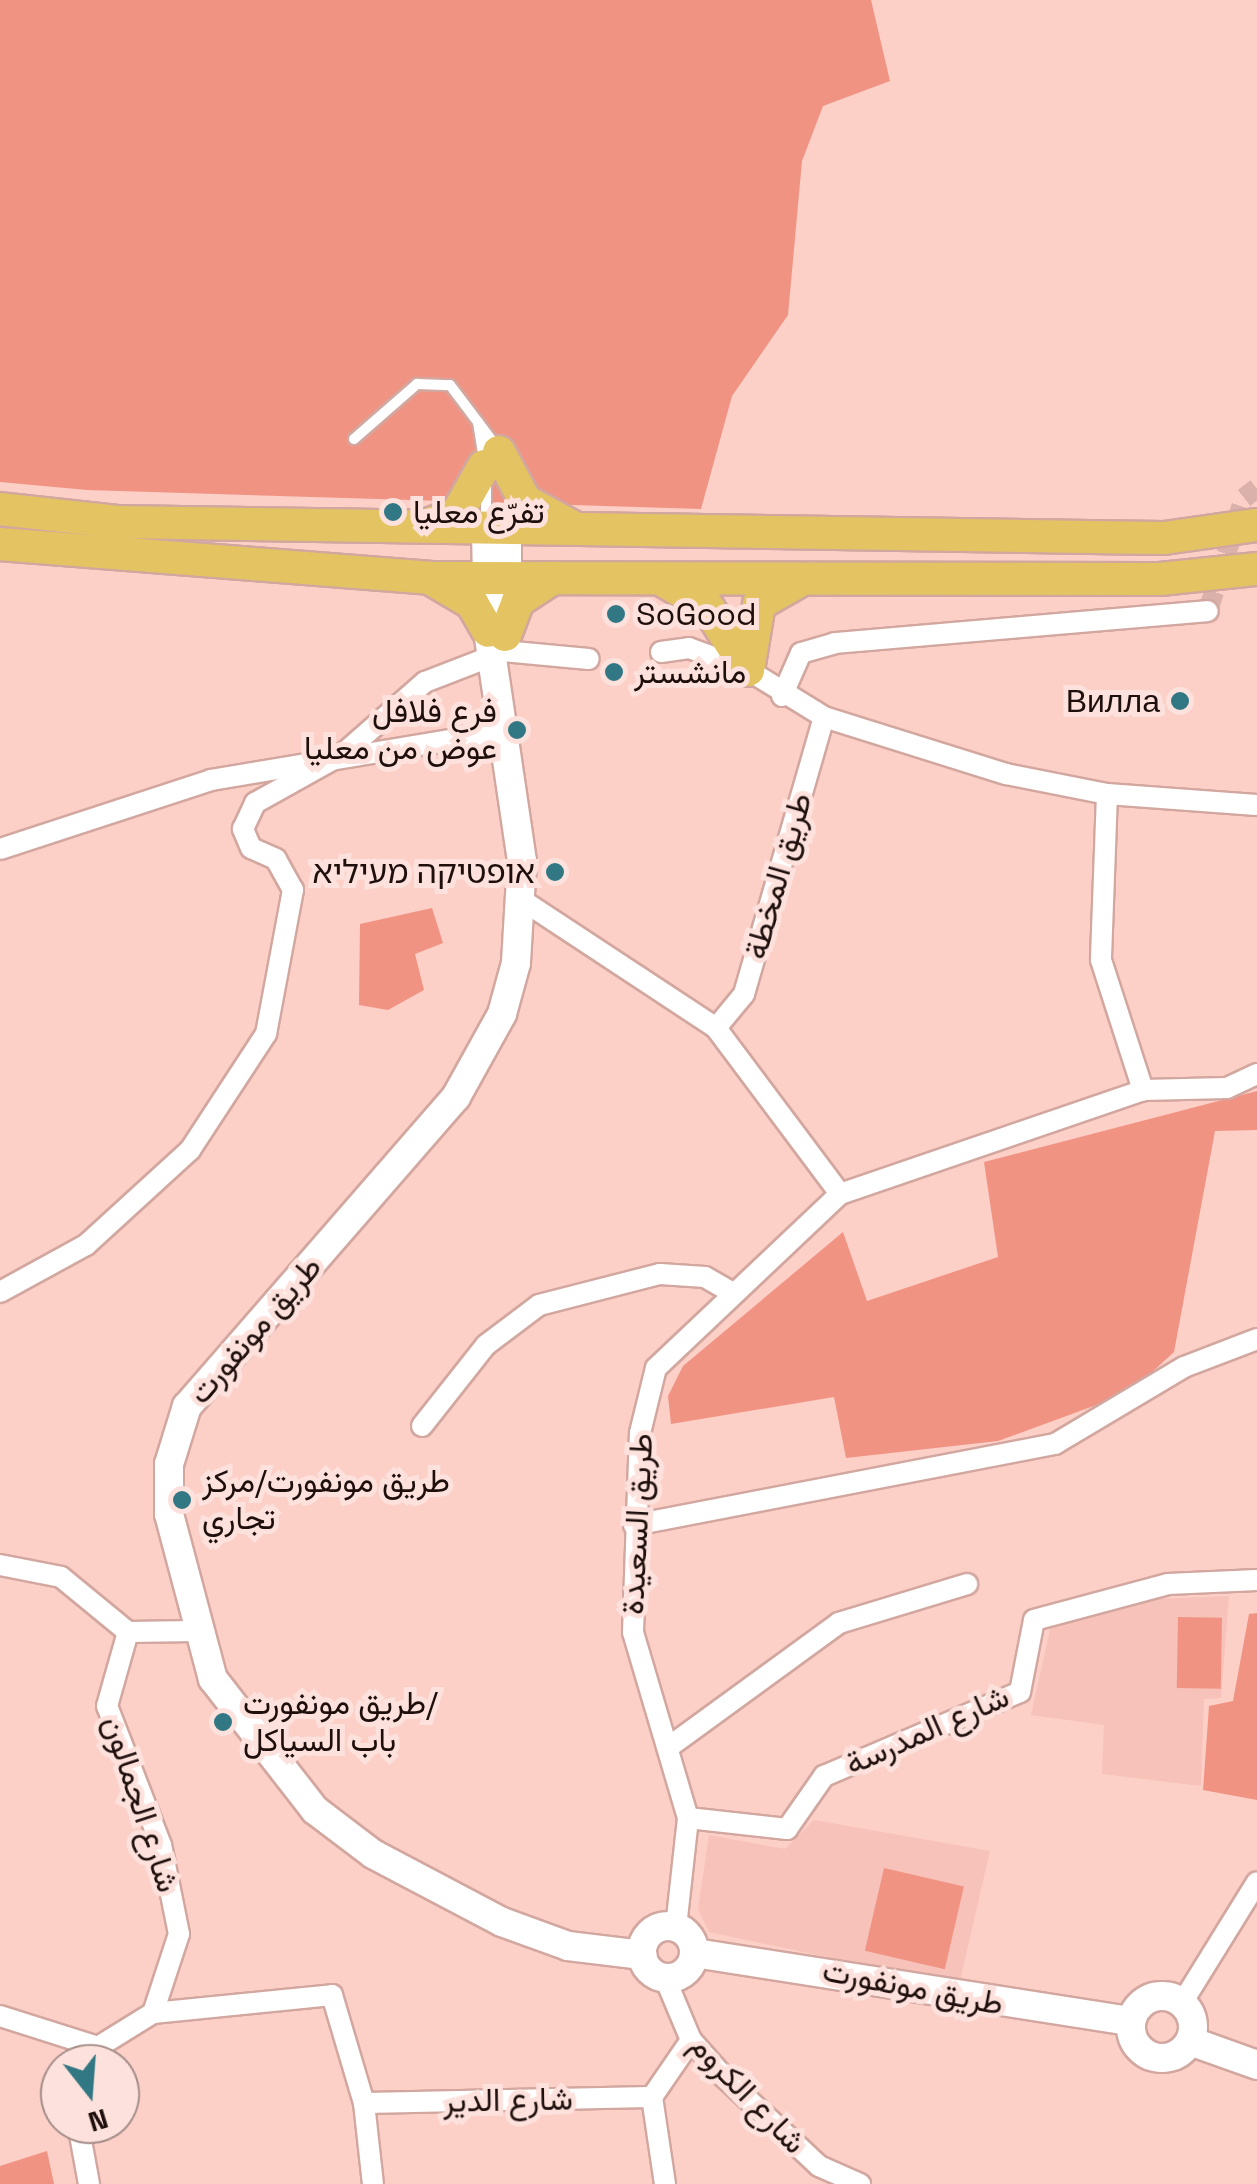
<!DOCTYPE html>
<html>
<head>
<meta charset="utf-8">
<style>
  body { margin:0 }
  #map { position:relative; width:1257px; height:2184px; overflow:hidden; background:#fccfc7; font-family:"Space Grotesk",Vazirmatn,"Noto Sans Hebrew",sans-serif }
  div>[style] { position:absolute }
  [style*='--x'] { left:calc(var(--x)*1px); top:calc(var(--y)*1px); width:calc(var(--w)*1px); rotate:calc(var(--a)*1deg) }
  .built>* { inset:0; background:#f7c2b9 }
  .green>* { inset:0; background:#f19383; transform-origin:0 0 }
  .minor-tunnel>* { height:20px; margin-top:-10px; transform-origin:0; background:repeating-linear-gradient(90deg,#dbb2ab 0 20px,transparent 0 30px) }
  .roads { filter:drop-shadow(2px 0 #d2a79f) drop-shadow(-2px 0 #d2a79f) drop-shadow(0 2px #d2a79f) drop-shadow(0 -2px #d2a79f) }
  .service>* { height:10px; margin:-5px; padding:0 5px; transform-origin:5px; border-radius:5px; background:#fff }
  .minor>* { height:20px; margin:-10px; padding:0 10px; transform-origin:10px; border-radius:10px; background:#fff }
  .secondary>* { height:28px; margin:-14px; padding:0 14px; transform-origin:14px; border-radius:14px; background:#fff }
  .secondary>.ring { margin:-14px; padding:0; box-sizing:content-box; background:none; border:28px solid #fff; border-radius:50% }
  .trunk>* { height:32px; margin:-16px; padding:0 16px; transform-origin:16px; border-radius:16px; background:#e4c462 }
  .dots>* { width:28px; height:28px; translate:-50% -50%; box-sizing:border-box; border:5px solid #fde1dc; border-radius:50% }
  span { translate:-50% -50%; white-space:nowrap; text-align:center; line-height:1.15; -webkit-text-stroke:10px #fde1dc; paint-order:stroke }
  .poi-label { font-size:32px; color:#1e0f0d }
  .left { translate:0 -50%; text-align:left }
  .right { translate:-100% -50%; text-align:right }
  .street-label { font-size:32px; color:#1e0f0d }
  .north { position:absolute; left:40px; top:2044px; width:100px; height:100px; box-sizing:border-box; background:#fde1dc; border:2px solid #a48d89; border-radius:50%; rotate:163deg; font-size:28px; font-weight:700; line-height:40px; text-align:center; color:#1e0f0d }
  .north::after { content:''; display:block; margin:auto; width:35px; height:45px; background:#327884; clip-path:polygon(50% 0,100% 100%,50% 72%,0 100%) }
</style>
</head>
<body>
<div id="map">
  <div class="built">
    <div style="clip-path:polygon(1229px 1596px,1221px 1698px,1204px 1699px,1201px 1786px,1102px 1774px,1104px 1725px,1031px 1715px,1052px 1621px,1155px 1599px)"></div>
    <div style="clip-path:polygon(814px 1820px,990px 1851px,959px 1985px,709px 1932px,698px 1909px,709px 1835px,785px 1849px)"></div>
  </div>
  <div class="green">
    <div style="clip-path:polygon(0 0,871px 0,890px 81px,823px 106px,802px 161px,788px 315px,732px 396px,701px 509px,87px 490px,0 482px)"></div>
    <div style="clip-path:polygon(432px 908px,443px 943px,415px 954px,424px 990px,388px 1010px,359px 1005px,360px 924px)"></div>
    <div style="clip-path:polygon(1257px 1091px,1257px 1130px,1215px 1131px,1174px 1352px,1129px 1393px,998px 1441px,846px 1458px,834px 1397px,671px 1424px,668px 1396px,683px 1366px,843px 1232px,867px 1301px,998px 1257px,984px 1162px)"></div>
    <div style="clip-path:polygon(1257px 1613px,1257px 1800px,1203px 1790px,1209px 1706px,1233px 1701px,1249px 1614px)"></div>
    <div style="left:1178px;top:1617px;width:44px;height:71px;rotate:1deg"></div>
    <div style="left:884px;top:1868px;width:82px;height:85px;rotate:13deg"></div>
    <div style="clip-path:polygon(47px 2151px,54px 2184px,0 2184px,0 2166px)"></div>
  </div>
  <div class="minor-tunnel">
    <div style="--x:1208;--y:611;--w:119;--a:-72.3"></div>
    <div style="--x:1244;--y:498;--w:16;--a:-38"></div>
  </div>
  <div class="roads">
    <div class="service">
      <div style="--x:478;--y:422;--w:38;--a:81"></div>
      <div style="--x:354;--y:439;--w:84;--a:-41.1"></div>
      <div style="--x:417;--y:384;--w:33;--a:2"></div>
      <div style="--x:450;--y:385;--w:76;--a:53"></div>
      <div style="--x:486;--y:487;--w:38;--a:90"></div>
    </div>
    <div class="minor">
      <div style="--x:503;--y:651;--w:86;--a:5.3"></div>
      <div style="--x:661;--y:652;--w:28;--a:-8"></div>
      <div style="--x:689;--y:648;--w:63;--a:20.4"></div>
      <div style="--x:748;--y:670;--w:89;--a:31.7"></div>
      <div style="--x:824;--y:717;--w:191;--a:17.4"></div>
      <div style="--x:1006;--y:774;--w:103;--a:11.2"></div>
      <div style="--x:1107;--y:794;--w:150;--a:4.2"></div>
      <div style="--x:782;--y:696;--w:47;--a:-66.2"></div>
      <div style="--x:801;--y:653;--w:35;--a:-16"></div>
      <div style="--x:835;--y:643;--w:374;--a:-4.9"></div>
      <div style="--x:1107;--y:794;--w:166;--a:92.1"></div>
      <div style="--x:1101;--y:960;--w:137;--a:72.1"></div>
      <div style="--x:0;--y:849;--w:222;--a:-18.1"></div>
      <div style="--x:211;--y:780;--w:298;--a:-9.5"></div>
      <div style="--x:522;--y:900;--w:232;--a:33.4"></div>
      <div style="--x:716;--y:1028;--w:207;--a:53.2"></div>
      <div style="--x:716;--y:1028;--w:44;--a:-50.5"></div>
      <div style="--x:744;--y:994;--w:288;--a:-73.9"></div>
      <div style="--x:0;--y:1292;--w:98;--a:-28.7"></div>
      <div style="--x:86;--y:1245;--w:141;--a:-42.4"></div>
      <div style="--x:190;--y:1150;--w:139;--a:-56.8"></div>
      <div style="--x:266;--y:1034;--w:147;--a:-79.4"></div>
      <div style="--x:293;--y:890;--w:35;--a:-119"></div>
      <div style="--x:276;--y:859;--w:27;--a:-156"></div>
      <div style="--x:251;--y:848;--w:21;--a:-113"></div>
      <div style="--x:243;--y:829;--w:29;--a:-65"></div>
      <div style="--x:255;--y:803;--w:101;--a:-29.1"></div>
      <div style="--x:343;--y:754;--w:109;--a:-41.3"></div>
      <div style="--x:425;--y:682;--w:72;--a:-21.2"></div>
      <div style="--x:422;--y:1426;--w:103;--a:-51.7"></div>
      <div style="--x:486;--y:1345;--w:66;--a:-37"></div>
      <div style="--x:539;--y:1305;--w:125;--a:-14.4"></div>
      <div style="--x:660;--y:1274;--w:45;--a:3.8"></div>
      <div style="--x:705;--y:1277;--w:30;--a:30"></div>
      <div style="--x:634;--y:1525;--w:429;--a:-10.9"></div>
      <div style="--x:1055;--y:1444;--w:150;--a:-30.8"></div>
      <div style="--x:1184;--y:1367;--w:78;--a:-21"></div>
      <div style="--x:0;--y:1565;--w:62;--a:11.1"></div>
      <div style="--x:61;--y:1577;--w:87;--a:39.4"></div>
      <div style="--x:128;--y:1632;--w:67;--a:-0.9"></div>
      <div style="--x:673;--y:1744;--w:205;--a:-36.1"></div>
      <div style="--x:839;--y:1623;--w:134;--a:-16.9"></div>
      <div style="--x:688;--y:1818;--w:100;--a:6.3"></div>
      <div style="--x:787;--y:1829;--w:65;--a:-55.1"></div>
      <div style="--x:824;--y:1776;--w:213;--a:-23.2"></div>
      <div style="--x:1020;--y:1692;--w:73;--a:-79"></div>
      <div style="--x:1034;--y:1620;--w:139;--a:-15"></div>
      <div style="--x:1168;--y:1584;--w:89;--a:-2.6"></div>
      <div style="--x:676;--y:1927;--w:110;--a:-83.7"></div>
      <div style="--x:688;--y:1818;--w:194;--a:-106.5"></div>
      <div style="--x:633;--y:1632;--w:199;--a:-88"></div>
      <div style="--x:640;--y:1433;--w:67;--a:-76.2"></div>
      <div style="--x:656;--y:1368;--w:253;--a:-43.4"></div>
      <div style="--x:840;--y:1194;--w:320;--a:-18.9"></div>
      <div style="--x:1143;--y:1090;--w:84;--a:-1.4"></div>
      <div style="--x:1227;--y:1088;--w:33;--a:-25"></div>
      <div style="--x:665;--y:1978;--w:67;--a:67.2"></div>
      <div style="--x:691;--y:2040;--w:50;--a:48.3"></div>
      <div style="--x:724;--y:2077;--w:130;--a:43.1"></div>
      <div style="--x:819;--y:2166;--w:45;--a:23.7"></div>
      <div style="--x:1182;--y:2003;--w:142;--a:-58.2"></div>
      <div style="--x:153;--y:2013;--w:180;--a:-5.7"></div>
      <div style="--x:332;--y:1995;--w:113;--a:73.5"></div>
      <div style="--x:364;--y:2103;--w:81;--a:83.7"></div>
      <div style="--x:0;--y:2016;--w:103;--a:17.6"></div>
      <div style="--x:93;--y:2064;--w:18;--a:-74"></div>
      <div style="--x:98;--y:2047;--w:65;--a:-31.7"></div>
      <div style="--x:153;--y:2013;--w:83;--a:-71.8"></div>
      <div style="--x:179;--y:1934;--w:91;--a:-101.4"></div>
      <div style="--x:161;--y:1845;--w:149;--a:-111.2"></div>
      <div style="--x:107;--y:1706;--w:77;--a:-74.2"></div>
      <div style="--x:364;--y:2103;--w:288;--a:-1.2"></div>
      <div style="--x:78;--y:2124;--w:61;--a:79.6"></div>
      <div style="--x:665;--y:2184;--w:88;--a:-98.5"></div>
      <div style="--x:652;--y:2097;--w:69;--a:-55.6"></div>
    </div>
    <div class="secondary">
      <div style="--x:486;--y:529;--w:102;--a:88.9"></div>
      <div style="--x:488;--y:631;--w:232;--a:81.6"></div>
      <div style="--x:522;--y:861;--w:102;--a:93.4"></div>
      <div style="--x:516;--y:963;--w:53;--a:105.4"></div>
      <div style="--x:502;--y:1014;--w:95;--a:119"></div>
      <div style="--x:456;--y:1097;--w:410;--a:131"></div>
      <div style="--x:187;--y:1406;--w:61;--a:107.2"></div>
      <div style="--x:169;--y:1464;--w:50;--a:90"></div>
      <div style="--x:169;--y:1514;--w:171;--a:75.1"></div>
      <div style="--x:213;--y:1679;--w:166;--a:52.1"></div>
      <div style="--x:315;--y:1810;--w:73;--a:37.2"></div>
      <div style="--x:373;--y:1854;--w:146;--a:27.8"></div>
      <div style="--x:502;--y:1922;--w:70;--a:20"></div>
      <div style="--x:568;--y:1946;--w:75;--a:6.9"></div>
      <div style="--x:507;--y:595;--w:66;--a:-90"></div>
      <div class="ring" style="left:642px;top:1926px;width:24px;height:24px"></div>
      <div style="--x:695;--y:1953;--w:441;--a:8.9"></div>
      <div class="ring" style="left:1131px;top:1996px;width:34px;height:34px"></div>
      <div style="--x:1190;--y:2041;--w:71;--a:19.7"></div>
    </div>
    <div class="trunk">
      <div style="--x:499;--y:452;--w:55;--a:62"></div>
      <div style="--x:525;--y:501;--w:52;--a:28.5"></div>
      <div style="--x:0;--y:509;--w:118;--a:6.3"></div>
      <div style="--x:117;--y:522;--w:1047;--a:0.88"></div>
      <div style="--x:1164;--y:538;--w:94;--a:-8"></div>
      <div style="--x:427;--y:525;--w:32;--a:-20"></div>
      <div style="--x:457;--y:514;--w:55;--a:-60.6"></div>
      <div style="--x:0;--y:544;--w:430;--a:4.5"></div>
      <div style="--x:429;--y:578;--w:731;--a:0.08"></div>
      <div style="--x:1160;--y:579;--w:98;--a:-5.9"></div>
      <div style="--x:433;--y:580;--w:45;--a:30.5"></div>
      <div style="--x:472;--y:603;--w:32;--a:60"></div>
      <div style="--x:664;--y:581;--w:50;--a:30.2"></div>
      <div style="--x:707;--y:606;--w:76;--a:57.4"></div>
      <div style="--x:505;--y:635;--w:36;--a:-69"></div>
      <div style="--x:518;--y:601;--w:42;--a:-33.3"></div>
      <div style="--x:748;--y:670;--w:67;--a:-80.5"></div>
      <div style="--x:759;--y:604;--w:46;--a:-29.9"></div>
    </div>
  </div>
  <div class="dots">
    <div style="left:393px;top:512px;background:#327884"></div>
    <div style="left:616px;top:614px;background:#327884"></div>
    <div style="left:614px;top:672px;background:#327884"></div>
    <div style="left:1180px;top:701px;background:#327884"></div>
    <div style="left:517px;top:730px;background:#327884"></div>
    <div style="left:555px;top:872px;background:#327884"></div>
    <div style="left:182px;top:1500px;background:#327884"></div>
    <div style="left:223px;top:1722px;background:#327884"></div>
  </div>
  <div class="poi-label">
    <span class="left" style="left:413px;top:512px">تفرّع معليا</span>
    <span class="left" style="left:636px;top:614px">SoGood</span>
    <span class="left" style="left:634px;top:672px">مانشستر</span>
    <span class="right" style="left:1160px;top:701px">Вилла</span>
    <span class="right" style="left:497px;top:730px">فرع فلافل<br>عوض من معليا</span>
    <span class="right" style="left:535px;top:872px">אופטיקה מעיליא</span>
    <span class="left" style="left:202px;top:1500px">طريق مونفورت/مركز<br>تجاري</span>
    <span class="left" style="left:243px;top:1722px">طريق مونفورت/<br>باب السياكل</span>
  </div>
  <div class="street-label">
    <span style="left:778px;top:876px;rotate:-74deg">طريق المخطة</span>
    <span style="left:255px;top:1330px;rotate:-49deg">طريق مونفورت</span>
    <span style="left:637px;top:1524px;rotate:-87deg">طريق السعيدة</span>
    <span style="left:927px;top:1730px;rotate:-24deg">شارع المدرسة</span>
    <span style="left:141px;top:1804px;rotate:72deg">شارع الجمالون</span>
    <span style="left:913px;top:1987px;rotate:11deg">طريق مونفورت</span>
    <span style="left:748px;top:2094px;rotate:46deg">شارع الكروم</span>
    <span style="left:508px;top:2100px;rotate:-1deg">شارع الدير</span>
  </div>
  <div class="north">N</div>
</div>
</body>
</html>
